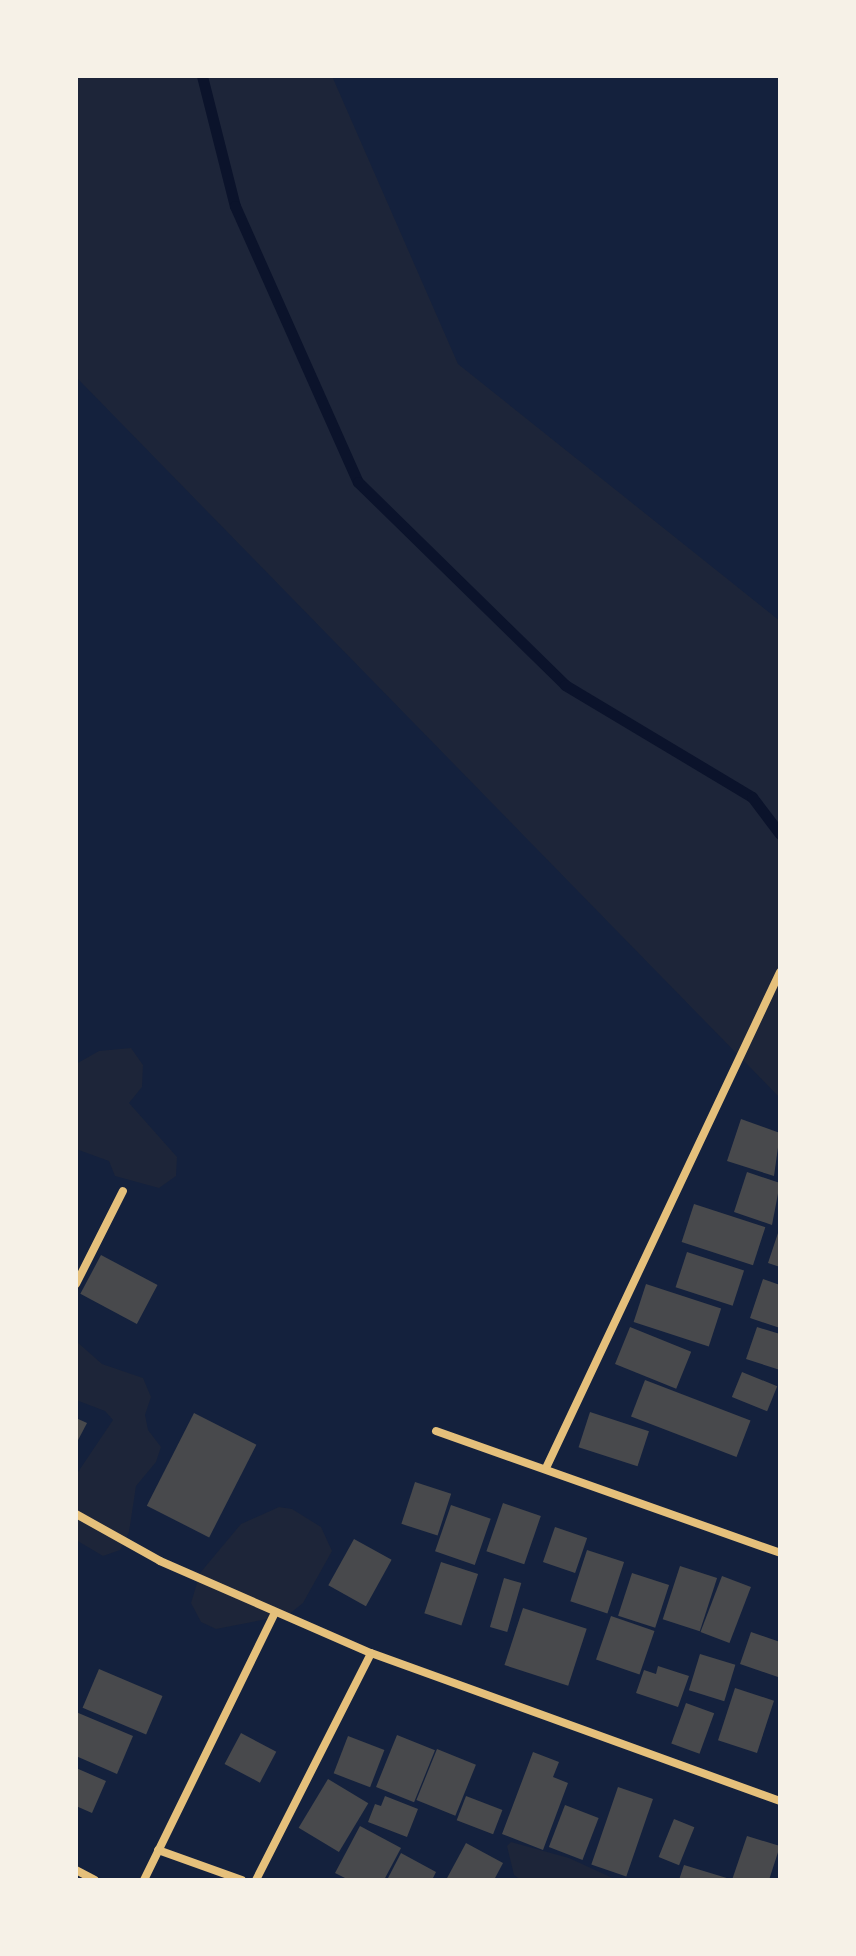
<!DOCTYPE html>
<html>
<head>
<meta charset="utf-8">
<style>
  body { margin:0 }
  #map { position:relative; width:856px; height:1956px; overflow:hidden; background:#14213d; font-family:Commissioner,sans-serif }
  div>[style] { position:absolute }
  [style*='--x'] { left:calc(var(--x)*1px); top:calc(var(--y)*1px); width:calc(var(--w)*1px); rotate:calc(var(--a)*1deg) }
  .green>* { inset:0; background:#1d2539 }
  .stream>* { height:11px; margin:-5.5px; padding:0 5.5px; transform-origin:5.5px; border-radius:5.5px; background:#0b132b }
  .building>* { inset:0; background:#48494c; transform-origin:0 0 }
  .minor>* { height:8px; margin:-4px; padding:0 4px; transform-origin:4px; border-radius:4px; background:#e5c07b }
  span { translate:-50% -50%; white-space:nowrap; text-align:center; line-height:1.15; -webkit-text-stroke:8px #f6f1e7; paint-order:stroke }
  .frame { position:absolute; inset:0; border:78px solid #f6f1e7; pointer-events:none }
</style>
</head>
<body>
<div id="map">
  <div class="green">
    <div style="clip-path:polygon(76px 76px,332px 76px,458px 364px,780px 621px,780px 1098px,76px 377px)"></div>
    <div style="clip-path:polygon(131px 1048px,143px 1065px,142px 1087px,129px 1103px,177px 1157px,176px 1176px,159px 1188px,115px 1176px,109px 1161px,76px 1149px,76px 1064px,99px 1051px)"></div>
    <div style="clip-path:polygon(76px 1341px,102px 1364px,143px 1378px,151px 1397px,145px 1415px,148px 1430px,161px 1447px,156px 1462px,136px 1486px,129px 1532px,120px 1550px,103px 1556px,76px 1540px,76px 1475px,113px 1420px,105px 1411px,76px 1400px)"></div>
    <div style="clip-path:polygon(279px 1507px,292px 1509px,321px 1527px,332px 1551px,303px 1603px,288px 1615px,216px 1629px,201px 1622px,191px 1603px,200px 1573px,241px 1524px)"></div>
    <div style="clip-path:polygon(511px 1842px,569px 1858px,617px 1880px,521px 1880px,514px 1875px,507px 1846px)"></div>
  </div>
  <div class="stream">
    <div style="--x:202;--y:76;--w:134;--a:75.8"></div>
    <div style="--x:235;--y:206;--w:302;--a:66"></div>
    <div style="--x:358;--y:482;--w:290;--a:44.4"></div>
    <div style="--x:565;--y:685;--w:218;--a:30.9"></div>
    <div style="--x:752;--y:797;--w:46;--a:52.9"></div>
  </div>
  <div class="building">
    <div style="clip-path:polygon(741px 1119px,780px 1133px,774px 1176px,727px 1161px)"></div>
    <div style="clip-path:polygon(747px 1172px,780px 1183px,772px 1225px,734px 1212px)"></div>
    <div style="left:694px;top:1204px;width:75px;height:40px;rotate:18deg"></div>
    <div style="clip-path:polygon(780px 1227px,780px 1267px,768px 1263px)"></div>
    <div style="left:687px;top:1252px;width:60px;height:37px;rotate:18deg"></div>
    <div style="left:101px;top:1255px;width:64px;height:44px;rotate:28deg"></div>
    <div style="clip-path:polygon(763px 1279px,780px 1285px,780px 1328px,750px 1318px)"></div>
    <div style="left:646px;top:1284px;width:79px;height:40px;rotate:18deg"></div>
    <div style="left:630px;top:1327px;width:66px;height:40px;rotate:22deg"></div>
    <div style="clip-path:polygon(757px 1327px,780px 1334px,780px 1370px,746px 1359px)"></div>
    <div style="left:742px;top:1372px;width:38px;height:27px;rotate:22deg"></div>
    <div style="left:645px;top:1380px;width:113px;height:39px;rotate:21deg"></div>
    <div style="left:590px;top:1412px;width:62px;height:37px;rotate:18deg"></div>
    <div style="left:194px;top:1413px;width:70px;height:104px;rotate:27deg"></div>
    <div style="clip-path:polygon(76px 1418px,87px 1423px,76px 1444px)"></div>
    <div style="left:415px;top:1482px;width:38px;height:44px;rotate:18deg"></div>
    <div style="left:503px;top:1503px;width:40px;height:51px;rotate:19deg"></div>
    <div style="left:451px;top:1505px;width:42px;height:49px;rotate:19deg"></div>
    <div style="left:555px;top:1527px;width:34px;height:37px;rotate:19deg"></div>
    <div style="left:354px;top:1539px;width:43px;height:53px;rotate:29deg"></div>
    <div style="left:587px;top:1550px;width:39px;height:54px;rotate:18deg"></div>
    <div style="left:441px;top:1562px;width:39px;height:54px;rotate:18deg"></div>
    <div style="left:680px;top:1566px;width:39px;height:56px;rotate:18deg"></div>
    <div style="left:632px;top:1573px;width:39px;height:45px;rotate:18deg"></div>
    <div style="left:722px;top:1576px;width:31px;height:60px;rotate:21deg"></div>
    <div style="left:504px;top:1578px;width:18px;height:51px;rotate:16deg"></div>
    <div style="left:523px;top:1608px;width:67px;height:60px;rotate:18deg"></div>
    <div style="left:611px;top:1616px;width:46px;height:46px;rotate:19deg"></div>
    <div style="clip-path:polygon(751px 1632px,780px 1642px,778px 1677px,740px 1664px)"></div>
    <div style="left:700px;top:1654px;width:37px;height:38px;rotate:17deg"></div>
    <div style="clip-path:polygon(658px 1666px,689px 1676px,678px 1707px,636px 1693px,644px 1670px,656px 1674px)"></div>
    <div style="left:99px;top:1669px;width:69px;height:42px;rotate:23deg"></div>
    <div style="left:735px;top:1688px;width:41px;height:55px;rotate:18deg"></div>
    <div style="left:686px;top:1703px;width:30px;height:43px;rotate:20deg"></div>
    <div style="clip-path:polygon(76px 1712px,133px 1736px,117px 1774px,76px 1756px)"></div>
    <div style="left:241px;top:1733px;width:40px;height:35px;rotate:28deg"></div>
    <div style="left:397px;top:1735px;width:41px;height:56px;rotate:22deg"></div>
    <div style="left:348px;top:1736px;width:39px;height:40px;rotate:21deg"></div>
    <div style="left:437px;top:1749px;width:42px;height:55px;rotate:22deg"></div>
    <div style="clip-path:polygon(533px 1752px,559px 1762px,553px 1777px,568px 1783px,543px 1850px,502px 1834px)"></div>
    <div style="clip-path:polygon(76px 1768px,106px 1781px,92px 1813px,76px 1806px)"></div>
    <div style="left:328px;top:1779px;width:47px;height:57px;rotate:31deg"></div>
    <div style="left:618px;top:1787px;width:37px;height:82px;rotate:19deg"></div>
    <div style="clip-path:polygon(385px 1796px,418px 1809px,407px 1837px,368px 1822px,375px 1804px,381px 1806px)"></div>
    <div style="left:466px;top:1796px;width:39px;height:26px;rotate:21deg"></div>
    <div style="left:565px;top:1805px;width:36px;height:45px;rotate:21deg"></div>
    <div style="left:674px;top:1819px;width:22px;height:41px;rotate:22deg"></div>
    <div style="clip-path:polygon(360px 1826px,401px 1848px,384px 1880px,349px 1880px,335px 1873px)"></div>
    <div style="clip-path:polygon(747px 1836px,780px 1846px,769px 1880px,732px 1880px)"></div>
    <div style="clip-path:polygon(466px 1843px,503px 1863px,494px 1880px,446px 1880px)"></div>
    <div style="clip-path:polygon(401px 1853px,436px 1872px,432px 1880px,387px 1880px)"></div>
    <div style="clip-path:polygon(684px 1865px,730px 1879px,730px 1880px,679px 1880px)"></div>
  </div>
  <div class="minor">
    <div style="--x:76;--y:1284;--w:104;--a:-63.2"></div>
    <div style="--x:436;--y:1431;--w:365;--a:19.5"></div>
    <div style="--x:546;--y:1468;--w:548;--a:-64.74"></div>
    <div style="--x:76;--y:1514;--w:96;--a:29.2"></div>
    <div style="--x:160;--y:1561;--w:230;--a:23.6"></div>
    <div style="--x:371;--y:1653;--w:435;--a:19.9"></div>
    <div style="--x:158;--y:1850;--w:89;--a:19.7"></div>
    <div style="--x:76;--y:1870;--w:21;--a:28"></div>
    <div style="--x:144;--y:1880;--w:297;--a:-63.9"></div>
    <div style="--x:256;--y:1880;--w:254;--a:-63.1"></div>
  </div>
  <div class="frame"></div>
</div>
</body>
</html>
